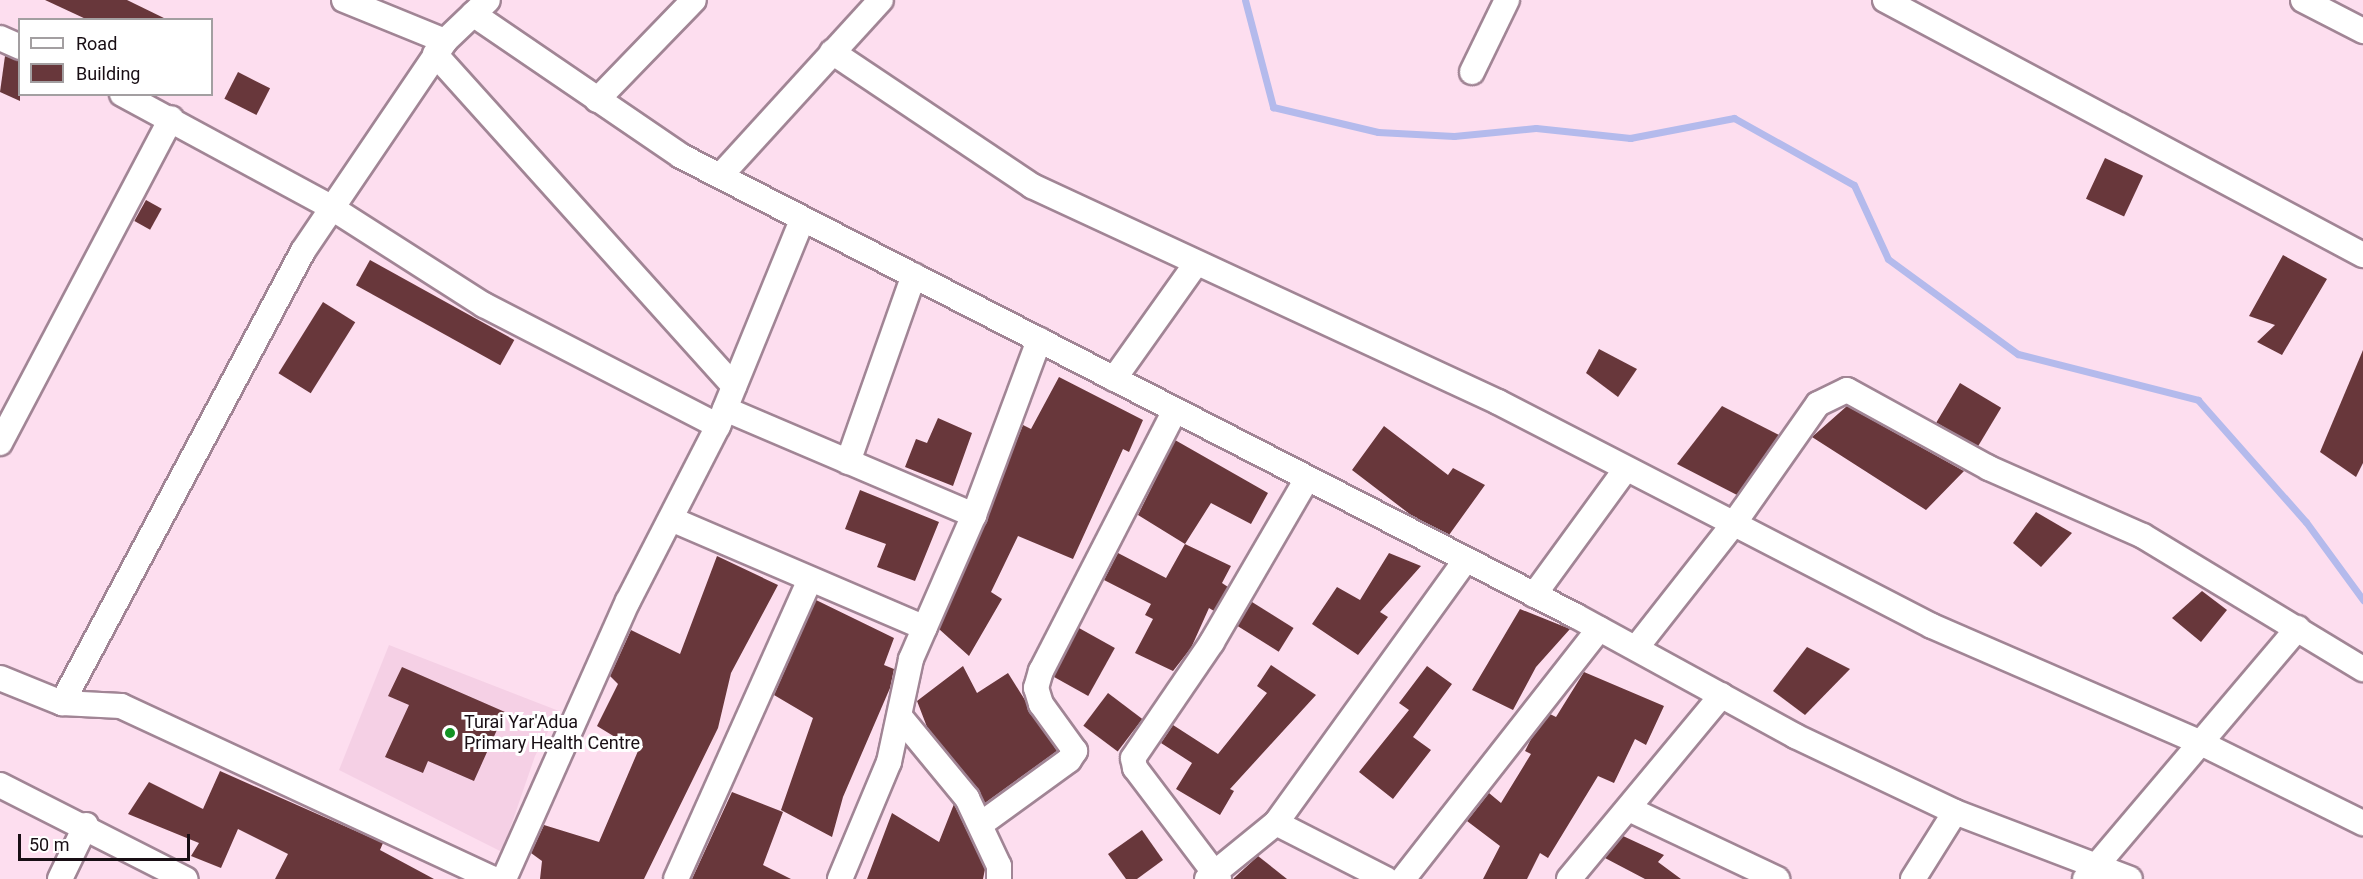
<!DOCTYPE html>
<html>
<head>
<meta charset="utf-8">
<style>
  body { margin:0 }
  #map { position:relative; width:2363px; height:879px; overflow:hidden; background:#fddeef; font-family:Roboto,sans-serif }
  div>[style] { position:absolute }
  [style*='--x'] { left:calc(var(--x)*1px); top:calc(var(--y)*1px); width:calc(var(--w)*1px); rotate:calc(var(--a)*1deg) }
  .built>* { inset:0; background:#f5d0e5 }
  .stream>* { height:7px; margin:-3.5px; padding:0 3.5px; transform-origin:3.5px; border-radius:3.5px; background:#b4baec }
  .building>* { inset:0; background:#68373b; transform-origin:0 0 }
  .roads { filter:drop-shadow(2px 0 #a18595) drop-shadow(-2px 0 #a18595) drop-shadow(0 2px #a18595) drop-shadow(0 -2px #a18595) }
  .minor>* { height:24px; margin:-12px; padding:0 12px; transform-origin:12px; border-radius:12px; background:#fff }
  .dots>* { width:16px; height:16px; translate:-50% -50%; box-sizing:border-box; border:3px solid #fff; border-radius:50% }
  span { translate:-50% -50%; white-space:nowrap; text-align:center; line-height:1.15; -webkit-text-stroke:6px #fff; paint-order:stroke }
  .poi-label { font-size:18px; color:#180e14 }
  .left { translate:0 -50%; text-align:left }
  .legend { position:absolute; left:18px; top:18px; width:195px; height:78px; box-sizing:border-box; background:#fff; border:2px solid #a39fa1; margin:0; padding:8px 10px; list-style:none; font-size:18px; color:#180e14 }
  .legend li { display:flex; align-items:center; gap:12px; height:30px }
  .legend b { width:30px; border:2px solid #a39fa1 }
  .scale { position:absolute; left:18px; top:834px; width:172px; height:27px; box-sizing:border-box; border:3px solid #180e14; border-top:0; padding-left:8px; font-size:18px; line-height:21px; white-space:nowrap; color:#180e14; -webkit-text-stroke:4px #fff; paint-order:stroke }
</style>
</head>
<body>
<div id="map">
  <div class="built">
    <div style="clip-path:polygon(389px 645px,559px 711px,535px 756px,502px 852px,339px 770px)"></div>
  </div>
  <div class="stream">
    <div style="--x:1245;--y:0;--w:111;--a:75.3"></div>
    <div style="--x:1273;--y:107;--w:108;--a:13.4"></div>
    <div style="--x:1378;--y:132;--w:76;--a:3"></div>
    <div style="--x:1454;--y:136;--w:82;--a:-5.6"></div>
    <div style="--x:1536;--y:128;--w:95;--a:6.1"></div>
    <div style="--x:1630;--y:138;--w:106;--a:-10.9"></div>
    <div style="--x:1734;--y:118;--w:137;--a:29.2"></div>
    <div style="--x:1854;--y:185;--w:81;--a:65.3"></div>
    <div style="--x:1888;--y:259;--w:161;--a:36.2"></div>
    <div style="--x:2018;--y:354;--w:186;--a:14.3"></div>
    <div style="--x:2198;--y:400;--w:163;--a:48.5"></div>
    <div style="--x:2306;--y:522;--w:97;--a:53.8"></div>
  </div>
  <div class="building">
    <div style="clip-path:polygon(45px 0,127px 0,168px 20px,88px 20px)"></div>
    <div style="clip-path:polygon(5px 56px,20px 61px,20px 101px,0 92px)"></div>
    <div style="left:238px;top:72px;width:36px;height:30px;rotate:27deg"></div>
    <div style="left:2105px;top:158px;width:42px;height:45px;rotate:25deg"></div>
    <div style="left:146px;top:200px;width:18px;height:24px;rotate:29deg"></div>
    <div style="clip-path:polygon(2283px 255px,2327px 279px,2282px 355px,2257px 342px,2275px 325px,2249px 316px)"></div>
    <div style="left:370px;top:260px;width:165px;height:29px;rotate:29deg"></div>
    <div style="left:323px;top:302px;width:38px;height:84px;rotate:32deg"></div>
    <div style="clip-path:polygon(1599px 349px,1637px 369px,1618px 397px,1586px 373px)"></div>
    <div style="clip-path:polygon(2363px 350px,2363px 463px,2356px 477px,2320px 452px)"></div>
    <div style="clip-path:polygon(1059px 377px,1143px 420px,1129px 452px,1123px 449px,1073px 559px,1018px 536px,991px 592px,1002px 599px,969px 656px,939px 629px,1023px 425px,1031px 429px)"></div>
    <div style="left:1960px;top:383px;width:48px;height:46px;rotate:31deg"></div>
    <div style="clip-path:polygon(1722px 406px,1779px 435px,1737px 495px,1677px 464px)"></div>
    <div style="clip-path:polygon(1847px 406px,1962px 470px,1964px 471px,1926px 510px,1812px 437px)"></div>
    <div style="clip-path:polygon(938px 418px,972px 433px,953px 486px,905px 467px,916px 439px,927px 443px)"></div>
    <div style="clip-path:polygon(1384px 426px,1448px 475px,1453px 468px,1485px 485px,1449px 535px,1411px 515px,1352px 470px)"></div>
    <div style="clip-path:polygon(1175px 440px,1268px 493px,1251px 524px,1211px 503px,1185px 544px,1138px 515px)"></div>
    <div style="clip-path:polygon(860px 490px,939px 522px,915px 581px,877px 567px,886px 544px,845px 529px)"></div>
    <div style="clip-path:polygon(2036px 512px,2072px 533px,2041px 567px,2013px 543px)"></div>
    <div style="clip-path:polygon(1185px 544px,1231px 566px,1222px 583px,1228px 587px,1214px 611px,1209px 608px,1191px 648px,1173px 671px,1135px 653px,1153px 619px,1145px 615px,1151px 604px,1104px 580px,1118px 553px,1166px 578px)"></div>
    <div style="clip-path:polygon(1389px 553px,1421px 566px,1380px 612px,1388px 617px,1358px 655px,1312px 624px,1337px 587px,1360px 600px)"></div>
    <div style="clip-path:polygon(717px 556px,778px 585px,731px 673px,718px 728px,644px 879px,540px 879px,542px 861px,531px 853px,544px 825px,599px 842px,638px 751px,597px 726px,618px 684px,610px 676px,631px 630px,680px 654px)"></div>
    <div style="clip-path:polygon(2202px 591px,2227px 610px,2201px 642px,2172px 618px)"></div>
    <div style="clip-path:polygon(816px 600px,894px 638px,884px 665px,894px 669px,890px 688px,843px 797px,832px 837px,781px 810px,813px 718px,774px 695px)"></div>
    <div style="left:1252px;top:602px;width:49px;height:28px;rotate:32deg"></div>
    <div style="clip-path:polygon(1520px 609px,1570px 629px,1536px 667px,1513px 710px,1472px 690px)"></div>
    <div style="left:1079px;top:628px;width:41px;height:55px;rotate:29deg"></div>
    <div style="clip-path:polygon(1807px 647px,1850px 669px,1805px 715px,1773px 691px)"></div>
    <div style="clip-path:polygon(1271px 665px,1316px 695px,1230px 789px,1234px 791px,1220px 815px,1176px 789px,1192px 763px,1161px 743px,1173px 725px,1218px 754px,1267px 693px,1257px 686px)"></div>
    <div style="clip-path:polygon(963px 666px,977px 693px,1008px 673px,1057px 751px,985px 803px,927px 727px,917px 701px)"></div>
    <div style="clip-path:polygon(1427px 666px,1452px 684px,1413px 737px,1431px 750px,1393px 799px,1359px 772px,1409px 710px,1399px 703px)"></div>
    <div style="clip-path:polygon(402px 667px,505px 712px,474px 781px,428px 761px,423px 773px,385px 757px,409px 705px,388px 696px)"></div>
    <div style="clip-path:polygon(1584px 672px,1664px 706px,1646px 745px,1635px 739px,1614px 783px,1598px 776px,1548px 858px,1540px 853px,1527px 879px,1483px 879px,1500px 846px,1467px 821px,1489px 793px,1501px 803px,1531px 754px,1525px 751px,1531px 739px,1550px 714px,1556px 717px)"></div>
    <div style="left:1108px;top:693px;width:43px;height:41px;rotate:37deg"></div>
    <div style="clip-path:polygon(220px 771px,383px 843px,380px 850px,434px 879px,275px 879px,288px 854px,238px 829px,221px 868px,191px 856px,199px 843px,128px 814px,149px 782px,203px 809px)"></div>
    <div style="clip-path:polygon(732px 792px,783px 812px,763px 865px,791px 879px,692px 879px)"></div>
    <div style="clip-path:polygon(954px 804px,985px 869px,983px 879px,867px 879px,892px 813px,939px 842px)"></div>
    <div style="clip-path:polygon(1142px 830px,1163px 860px,1137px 879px,1126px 879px,1108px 854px)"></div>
    <div style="clip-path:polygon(1623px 836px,1664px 855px,1658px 862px,1681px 879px,1645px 879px,1605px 858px)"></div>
    <div style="clip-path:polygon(1258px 856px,1287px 879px,1233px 879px)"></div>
  </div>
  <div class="roads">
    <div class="minor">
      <div style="--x:1885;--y:0;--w:542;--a:28.08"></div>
      <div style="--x:2303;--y:0;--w:68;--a:27.3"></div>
      <div style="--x:473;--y:14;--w:252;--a:34.3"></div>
      <div style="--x:681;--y:156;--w:1006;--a:27.2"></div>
      <div style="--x:1576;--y:616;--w:250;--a:28.7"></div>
      <div style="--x:1795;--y:736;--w:177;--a:25.4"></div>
      <div style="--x:0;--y:38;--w:22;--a:24"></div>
      <div style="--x:445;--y:41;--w:59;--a:-43.6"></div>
      <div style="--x:832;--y:52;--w:241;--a:33.8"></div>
      <div style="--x:1032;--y:186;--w:514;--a:24.87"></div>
      <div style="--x:1498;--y:402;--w:488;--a:27.3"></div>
      <div style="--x:1932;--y:626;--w:293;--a:23.5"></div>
      <div style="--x:2201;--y:743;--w:181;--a:26.3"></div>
      <div style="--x:435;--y:54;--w:447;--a:48"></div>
      <div style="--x:1472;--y:72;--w:80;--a:-64.1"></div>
      <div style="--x:122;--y:94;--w:235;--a:28.4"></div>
      <div style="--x:329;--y:206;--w:184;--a:32.6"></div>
      <div style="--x:484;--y:305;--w:263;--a:27.3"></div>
      <div style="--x:597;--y:100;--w:139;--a:-45.9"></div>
      <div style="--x:721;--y:175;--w:237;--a:-47.6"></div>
      <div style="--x:1114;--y:379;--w:140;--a:-54.6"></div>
      <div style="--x:725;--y:409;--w:271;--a:23.1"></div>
      <div style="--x:0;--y:443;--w:367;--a:-62.2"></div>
      <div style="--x:848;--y:462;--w:198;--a:-70.6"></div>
      <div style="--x:671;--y:519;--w:276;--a:23.2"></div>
      <div style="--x:1534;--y:595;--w:155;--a:-53.9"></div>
      <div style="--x:1636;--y:648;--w:160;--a:-51.8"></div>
      <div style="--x:1735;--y:522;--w:144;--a:-54.9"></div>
      <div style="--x:1818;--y:404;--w:32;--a:-26"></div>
      <div style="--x:1847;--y:390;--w:162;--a:28.8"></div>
      <div style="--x:1989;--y:468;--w:168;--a:23.8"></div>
      <div style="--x:2143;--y:536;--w:257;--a:31.2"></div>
      <div style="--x:0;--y:678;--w:67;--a:22"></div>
      <div style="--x:62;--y:703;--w:59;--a:2.9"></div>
      <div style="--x:121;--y:706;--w:411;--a:24.9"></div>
      <div style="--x:62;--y:703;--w:512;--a:-61.93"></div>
      <div style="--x:303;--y:251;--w:254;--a:-55.9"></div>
      <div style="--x:445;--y:41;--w:109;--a:-157.9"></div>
      <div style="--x:901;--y:718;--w:104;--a:50.5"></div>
      <div style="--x:967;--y:798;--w:75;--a:64.8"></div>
      <div style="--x:999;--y:866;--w:13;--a:90"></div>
      <div style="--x:0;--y:785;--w:208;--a:26.9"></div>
      <div style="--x:1629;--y:809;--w:164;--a:25.3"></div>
      <div style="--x:1276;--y:823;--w:123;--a:27"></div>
      <div style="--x:981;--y:824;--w:109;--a:-36"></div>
      <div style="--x:1069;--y:760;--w:11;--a:-56"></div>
      <div style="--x:1075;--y:751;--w:58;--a:-125.9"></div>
      <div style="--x:1041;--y:704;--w:17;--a:-107"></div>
      <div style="--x:1036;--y:688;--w:18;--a:-74"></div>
      <div style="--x:1041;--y:671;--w:291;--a:-62.8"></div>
      <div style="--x:60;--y:879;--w:60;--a:-64.3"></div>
      <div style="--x:504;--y:879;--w:304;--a:-66"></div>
      <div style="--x:628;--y:601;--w:197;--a:-62.8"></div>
      <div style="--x:718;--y:426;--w:222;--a:-67.8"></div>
      <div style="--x:676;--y:879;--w:328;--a:-65.9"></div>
      <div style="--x:840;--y:879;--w:127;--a:-67.3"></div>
      <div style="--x:889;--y:762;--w:105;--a:-77.9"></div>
      <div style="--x:911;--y:659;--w:157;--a:-66.4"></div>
      <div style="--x:974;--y:515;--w:187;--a:-69.6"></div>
      <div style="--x:1207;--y:879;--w:89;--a:-39.1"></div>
      <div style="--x:1276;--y:823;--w:323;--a:-54.2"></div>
      <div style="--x:1219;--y:879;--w:139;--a:-127.1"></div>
      <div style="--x:1135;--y:768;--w:10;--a:-101"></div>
      <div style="--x:1133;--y:758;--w:140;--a:-55.7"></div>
      <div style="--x:1212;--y:642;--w:189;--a:-59.8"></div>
      <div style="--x:1403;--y:879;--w:318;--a:-51.9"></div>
      <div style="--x:1569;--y:879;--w:239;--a:-50.3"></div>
      <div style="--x:1913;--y:879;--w:79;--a:-57.9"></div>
      <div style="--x:1955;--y:812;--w:187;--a:20.9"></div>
      <div style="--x:2085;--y:879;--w:329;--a:-49.7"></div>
    </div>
  </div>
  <div class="dots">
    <div style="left:450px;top:733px;background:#139223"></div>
  </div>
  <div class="poi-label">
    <span class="left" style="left:464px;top:733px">Turai Yar'Adua<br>Primary Health Centre</span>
  </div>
  <ul class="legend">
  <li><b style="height:8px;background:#fff"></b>Road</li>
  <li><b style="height:16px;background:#68373b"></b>Building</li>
  </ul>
  <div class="scale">50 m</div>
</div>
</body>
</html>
